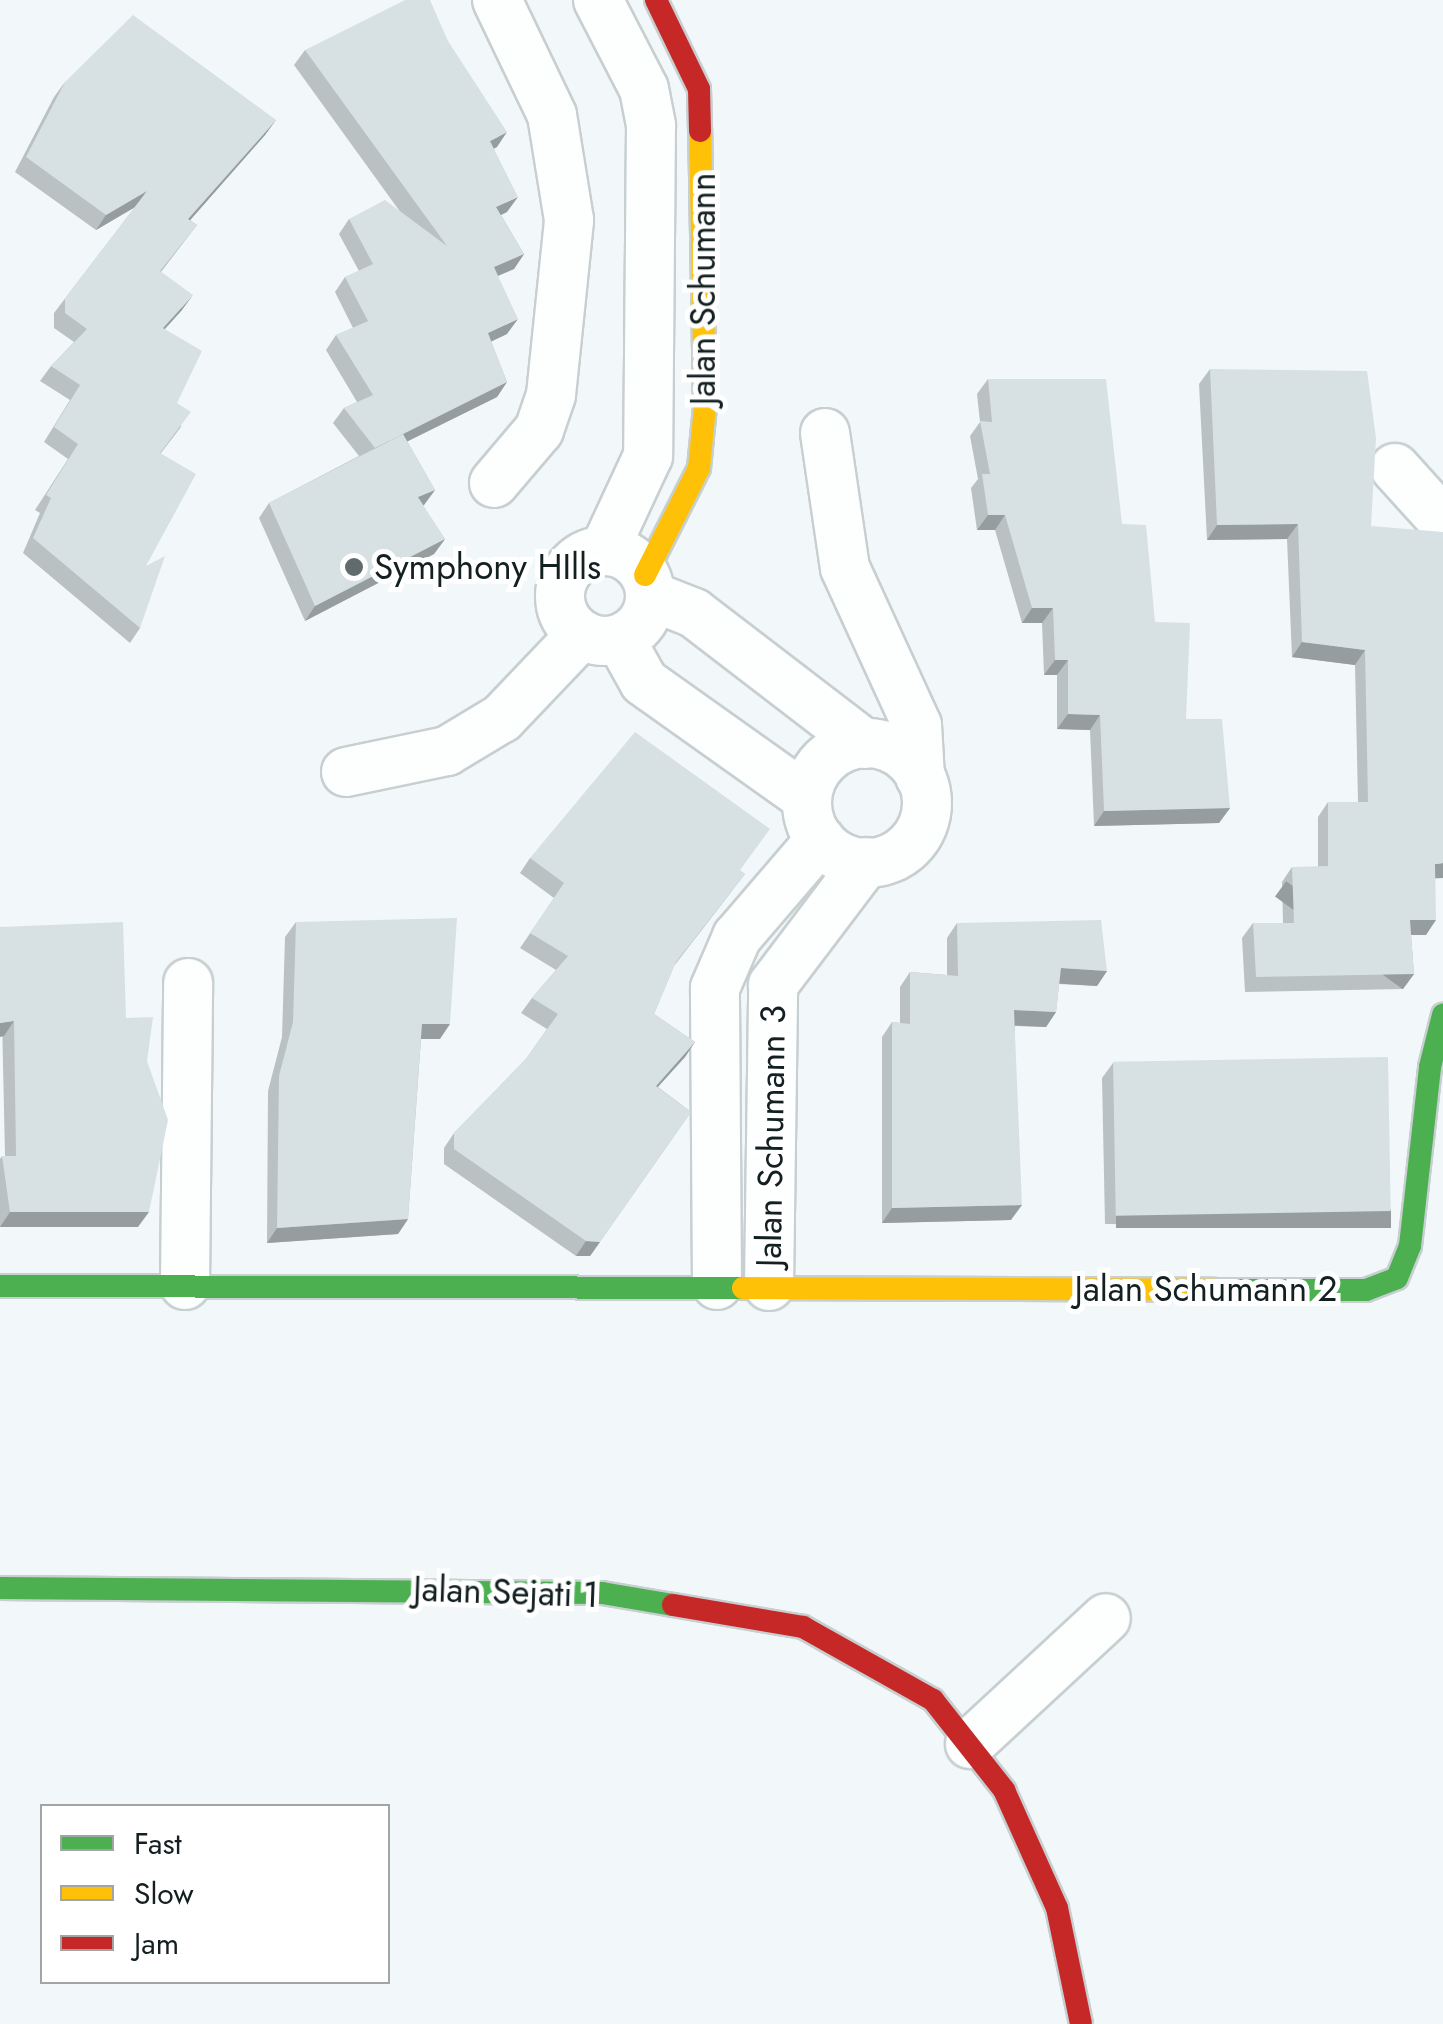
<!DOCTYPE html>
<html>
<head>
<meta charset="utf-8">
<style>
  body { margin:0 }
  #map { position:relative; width:1443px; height:2024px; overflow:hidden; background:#f2f8fa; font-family:Jost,sans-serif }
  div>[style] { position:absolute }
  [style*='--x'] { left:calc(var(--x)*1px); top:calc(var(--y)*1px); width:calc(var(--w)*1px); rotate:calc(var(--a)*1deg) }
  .roads { filter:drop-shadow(2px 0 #c7cfd1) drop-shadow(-2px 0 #c7cfd1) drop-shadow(0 2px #c7cfd1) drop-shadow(0 -2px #c7cfd1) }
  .street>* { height:48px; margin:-24px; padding:0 24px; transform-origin:24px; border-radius:24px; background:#fdfefe }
  .street>.ring { margin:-24px; padding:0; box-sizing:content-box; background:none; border:48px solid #fdfefe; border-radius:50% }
  .fast>* { height:22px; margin:-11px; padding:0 11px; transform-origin:11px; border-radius:11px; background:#4caf50 }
  .slow>* { height:22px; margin:-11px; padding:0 11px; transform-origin:11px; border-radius:11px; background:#ffc107 }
  .jam>* { height:22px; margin:-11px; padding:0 11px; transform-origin:11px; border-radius:11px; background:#c62828 }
  .wall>* { inset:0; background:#b9c1c2 }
  .shaded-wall>* { inset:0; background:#969d9e; transform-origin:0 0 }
  .building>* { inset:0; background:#d7e0e2; transform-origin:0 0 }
  .dots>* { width:28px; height:28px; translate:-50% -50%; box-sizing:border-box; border:5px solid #fff; border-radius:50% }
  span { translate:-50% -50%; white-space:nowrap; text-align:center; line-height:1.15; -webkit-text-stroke:10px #fff; paint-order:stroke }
  .street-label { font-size:35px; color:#131f21 }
  .poi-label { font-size:35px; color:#131f21 }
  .left { translate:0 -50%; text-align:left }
  .legend { position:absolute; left:40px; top:1804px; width:350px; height:180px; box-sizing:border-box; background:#fff; border:2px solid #a1a5a6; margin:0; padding:12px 18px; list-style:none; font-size:30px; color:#131f21 }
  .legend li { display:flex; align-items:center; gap:20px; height:50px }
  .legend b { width:50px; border:2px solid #a1a5a6 }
</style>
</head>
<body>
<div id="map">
  <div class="roads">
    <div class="street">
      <div style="--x:598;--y:0;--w:100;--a:62.7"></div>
      <div style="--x:644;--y:89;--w:38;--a:79"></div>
      <div style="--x:651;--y:126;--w:330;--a:90.5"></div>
      <div style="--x:648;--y:456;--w:105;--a:114.9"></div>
      <div style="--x:825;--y:433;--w:136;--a:81.6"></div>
      <div style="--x:845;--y:568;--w:173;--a:65.4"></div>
      <div style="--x:917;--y:725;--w:52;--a:86.7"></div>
      <div style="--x:1395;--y:468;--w:72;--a:47.8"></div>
      <div style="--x:494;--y:483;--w:70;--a:-49.7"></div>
      <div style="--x:539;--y:430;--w:37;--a:-71"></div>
      <div style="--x:551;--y:395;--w:176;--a:-84.1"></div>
      <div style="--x:569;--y:220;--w:106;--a:-99.2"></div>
      <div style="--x:552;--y:115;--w:127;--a:-115.6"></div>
      <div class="ring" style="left:560px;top:551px;width:42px;height:42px"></div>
      <div style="--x:651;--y:596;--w:46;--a:21.6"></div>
      <div style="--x:694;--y:613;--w:215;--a:37.5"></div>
      <div style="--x:620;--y:639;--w:49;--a:60.8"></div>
      <div style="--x:644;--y:682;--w:199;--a:35.4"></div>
      <div class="ring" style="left:807px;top:743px;width:72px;height:72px"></div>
      <div style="--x:346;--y:772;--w:103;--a:-11.7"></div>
      <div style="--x:447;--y:751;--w:64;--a:-31"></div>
      <div style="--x:502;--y:718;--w:115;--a:-46.4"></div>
      <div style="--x:185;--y:1285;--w:302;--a:-89.4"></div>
      <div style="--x:717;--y:1285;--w:297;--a:-90.4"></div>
      <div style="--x:715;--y:988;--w:56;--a:-66.7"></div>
      <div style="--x:737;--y:937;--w:128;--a:-49.4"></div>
      <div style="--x:769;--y:1286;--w:301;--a:-89.2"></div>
      <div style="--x:773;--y:985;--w:154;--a:-52.9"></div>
      <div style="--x:970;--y:1744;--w:185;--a:-42.8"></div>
    </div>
    <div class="fast">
      <div style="--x:0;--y:1286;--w:743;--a:0.15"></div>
      <div style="--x:1213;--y:1290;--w:153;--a:0"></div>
      <div style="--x:1366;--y:1290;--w:33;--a:-21"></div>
      <div style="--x:1397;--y:1278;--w:35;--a:-68"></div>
      <div style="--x:1410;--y:1246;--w:180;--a:-83.6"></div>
      <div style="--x:1430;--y:1067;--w:54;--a:-76"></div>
      <div style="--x:0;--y:1588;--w:602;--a:0.48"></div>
      <div style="--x:602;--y:1593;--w:72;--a:9.6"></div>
    </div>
    <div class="slow">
      <div style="--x:645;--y:575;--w:120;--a:-63.2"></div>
      <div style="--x:699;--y:468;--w:61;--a:-84.4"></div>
      <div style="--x:705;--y:407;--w:276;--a:-91"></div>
      <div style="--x:743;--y:1288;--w:470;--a:0.2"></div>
    </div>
    <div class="jam">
      <div style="--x:656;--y:0;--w:99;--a:64.2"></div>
      <div style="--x:699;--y:89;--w:42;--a:88.6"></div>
      <div style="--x:673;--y:1605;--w:132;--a:9.6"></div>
      <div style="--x:803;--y:1627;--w:149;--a:29.3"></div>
      <div style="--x:933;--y:1700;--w:115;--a:51.7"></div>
      <div style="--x:1004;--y:1790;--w:129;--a:65.8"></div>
      <div style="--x:1057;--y:1908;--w:118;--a:78.3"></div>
    </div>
  </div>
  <div class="wall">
    <div style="clip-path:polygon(305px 50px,497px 147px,494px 148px,507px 212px,501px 215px,524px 254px,514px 269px,498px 276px,507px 334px,491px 341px,507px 382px,497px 397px,407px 441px,435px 490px,423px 506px,445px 539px,434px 554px,305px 621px,259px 518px,269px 503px,359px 456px,333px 423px,344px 408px,357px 402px,326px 350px,336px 335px,353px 328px,335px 292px,345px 277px,359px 271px,339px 234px,349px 219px,401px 213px,294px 65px)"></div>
    <div style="clip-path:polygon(65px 82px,276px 120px,265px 135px,190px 220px,197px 225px,161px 272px,182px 310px,165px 329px,181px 427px,161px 453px,146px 566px,140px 628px,130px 643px,23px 553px,40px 513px,35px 510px,68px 459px,44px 442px,70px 400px,40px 381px,51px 366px,74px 342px,54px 328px,54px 313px,135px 207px,96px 230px,15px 172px,54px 97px)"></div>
    <div style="clip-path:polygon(1210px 369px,1371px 526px,1435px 878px,1426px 935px,1411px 935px,1414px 974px,1403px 989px,1245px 992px,1242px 938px,1253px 923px,1283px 923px,1282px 882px,1292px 867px,1318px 867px,1318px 817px,1328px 802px,1358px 802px,1355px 665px,1292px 657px,1287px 539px,1207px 540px,1199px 384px)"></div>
    <div style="clip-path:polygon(988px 379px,1122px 524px,1186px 719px,1230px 808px,1219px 823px,1094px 826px,1090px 730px,1057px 729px,1057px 675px,1044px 675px,1042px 623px,1022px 623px,995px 530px,977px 530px,971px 488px,978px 479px,970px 436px,980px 422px,977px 394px)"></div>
    <div style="clip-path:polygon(530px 858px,740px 871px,745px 874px,674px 966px,654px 1014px,695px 1042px,685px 1057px,658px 1087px,691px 1112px,590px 1256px,576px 1256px,444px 1164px,444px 1148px,454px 1133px,526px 1059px,547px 1029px,521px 1013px,532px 998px,556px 970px,520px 948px,554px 898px,520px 873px)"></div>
    <div style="clip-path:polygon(296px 922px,440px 1039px,421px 1039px,408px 1219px,398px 1234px,267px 1243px,268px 1091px,282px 1037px,285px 937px)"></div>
    <div style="clip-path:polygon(957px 923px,1107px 971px,1097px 986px,1059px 984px,1056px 1012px,1046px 1027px,1015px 1026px,1011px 1220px,882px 1223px,882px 1037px,892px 1022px,900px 1023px,900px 987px,910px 972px,947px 975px,947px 938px)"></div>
    <div style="clip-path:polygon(0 927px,126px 1018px,147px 1061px,138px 1227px,0 1227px,0 1159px,2px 1156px,5px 1156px)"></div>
    <div style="clip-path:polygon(1113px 1063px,1391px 1211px,1381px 1226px,1105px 1224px,1102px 1078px)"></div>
  </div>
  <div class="shaded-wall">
    <div style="clip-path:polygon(276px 120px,265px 135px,178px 234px,188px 219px)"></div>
    <div style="clip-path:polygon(507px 132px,497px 147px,480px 156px,490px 141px)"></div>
    <div style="clip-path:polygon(147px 191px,137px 206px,96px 230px,106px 215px)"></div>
    <div style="clip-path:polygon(518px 197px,507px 212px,486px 222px,496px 207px)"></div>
    <div style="clip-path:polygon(524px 254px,514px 269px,483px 282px,494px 267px)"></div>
    <div style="clip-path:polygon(193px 295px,182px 310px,152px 343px,163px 328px)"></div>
    <div style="clip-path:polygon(518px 319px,507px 334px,478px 348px,488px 333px)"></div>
    <div style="clip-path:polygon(507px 382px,497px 397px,364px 463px,375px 448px)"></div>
    <div style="clip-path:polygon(435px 490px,424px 505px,407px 512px,418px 497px)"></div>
    <div style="clip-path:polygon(988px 515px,1005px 515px,995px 530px,977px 530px)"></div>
    <div style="clip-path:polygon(1298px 524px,1287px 539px,1207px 540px,1217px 525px)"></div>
    <div style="clip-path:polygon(445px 539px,434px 554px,305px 621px,315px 606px)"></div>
    <div style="clip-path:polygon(1032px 608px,1053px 608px,1042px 623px,1022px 623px)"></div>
    <div style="clip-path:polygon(1302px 642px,1365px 650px,1355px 665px,1292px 657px)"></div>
    <div style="clip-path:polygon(1055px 660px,1068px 660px,1057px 675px,1044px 675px)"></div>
    <div style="clip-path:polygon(1068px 714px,1100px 715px,1090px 730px,1057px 729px)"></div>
    <div style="clip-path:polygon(1230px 808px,1219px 823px,1094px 826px,1104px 811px)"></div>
    <div style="clip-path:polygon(1443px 863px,1443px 878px,1424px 879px,1435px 864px)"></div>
    <div style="clip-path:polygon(1410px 920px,1436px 920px,1426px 935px,1400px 935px)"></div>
    <div style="clip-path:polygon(1061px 968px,1107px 971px,1097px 986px,1050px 983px)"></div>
    <div style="left:1414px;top:974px;width:19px;height:158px;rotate:126deg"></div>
    <div style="clip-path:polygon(1014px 1010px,1056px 1012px,1046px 1027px,1004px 1025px)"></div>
    <div style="clip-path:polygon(14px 1021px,4px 1036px,0 1037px,0 1023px)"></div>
    <div style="clip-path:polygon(422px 1024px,450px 1024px,440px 1039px,411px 1039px)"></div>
    <div style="clip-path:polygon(695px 1042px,685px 1057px,645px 1101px,656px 1086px)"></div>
    <div style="clip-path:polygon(1022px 1205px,1011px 1220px,882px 1223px,892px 1208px)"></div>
    <div style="left:1116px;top:1209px;width:275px;height:19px"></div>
    <div style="clip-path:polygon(10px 1212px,149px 1212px,138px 1227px,0 1227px)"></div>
    <div style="clip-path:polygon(408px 1219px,398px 1234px,267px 1243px,277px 1228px)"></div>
    <div style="clip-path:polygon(586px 1241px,600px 1242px,590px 1256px,576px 1256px)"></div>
  </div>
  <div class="building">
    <div style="clip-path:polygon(405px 0,430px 0,448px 41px,507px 132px,490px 141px,518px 197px,496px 207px,524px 254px,494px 267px,518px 319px,488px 333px,507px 382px,375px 448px,344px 408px,373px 395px,336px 335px,368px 321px,345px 277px,373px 264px,349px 219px,385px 200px,447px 246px,305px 50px)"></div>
    <div style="clip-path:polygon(133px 15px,276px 120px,188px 219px,197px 225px,160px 271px,193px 295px,163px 328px,202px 351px,177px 403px,191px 412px,160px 453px,196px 474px,146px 566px,165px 556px,140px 628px,33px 538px,51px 498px,46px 495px,78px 444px,54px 427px,80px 385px,51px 366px,87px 329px,65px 313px,65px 298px,147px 191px,106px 215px,26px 157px,65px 82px)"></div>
    <div style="clip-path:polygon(1210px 369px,1367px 371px,1376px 438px,1371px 526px,1443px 532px,1443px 863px,1435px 864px,1436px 920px,1410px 920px,1414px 974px,1256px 977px,1253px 923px,1294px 923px,1292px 867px,1328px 866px,1328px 802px,1368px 802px,1365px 650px,1302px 642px,1298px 524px,1217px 525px)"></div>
    <div style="clip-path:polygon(988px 379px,1106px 379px,1122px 524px,1146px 525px,1155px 622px,1190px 623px,1186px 719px,1222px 719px,1230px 808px,1104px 811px,1100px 715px,1068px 714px,1068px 660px,1055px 660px,1053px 608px,1032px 608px,1005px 515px,988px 515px,982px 474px,990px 474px,980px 421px,992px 422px)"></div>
    <div style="clip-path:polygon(403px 434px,435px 490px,418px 497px,445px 539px,315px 606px,269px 503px)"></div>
    <div style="clip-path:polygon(635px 732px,770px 829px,740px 870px,745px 874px,676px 962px,654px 1014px,695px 1042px,656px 1086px,691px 1112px,600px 1242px,586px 1241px,454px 1149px,454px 1133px,526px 1059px,558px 1014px,532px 998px,568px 956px,530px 933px,564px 883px,530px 858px)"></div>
    <div style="clip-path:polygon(457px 918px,450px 1024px,422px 1024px,408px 1219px,277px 1228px,279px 1076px,293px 1022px,296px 922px)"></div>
    <div style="clip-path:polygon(1101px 920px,1107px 971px,1061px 968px,1056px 1012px,1014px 1010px,1022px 1205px,892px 1208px,892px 1022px,910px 1024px,910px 972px,958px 976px,957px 923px)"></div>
    <div style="clip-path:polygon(123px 922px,126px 1018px,153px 1017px,147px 1061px,168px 1120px,149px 1212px,10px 1212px,2px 1156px,16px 1156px,14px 1021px,0 1023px,0 927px)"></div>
    <div style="left:1388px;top:1057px;width:154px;height:275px;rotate:89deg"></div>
  </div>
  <div class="dots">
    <div style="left:354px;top:567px;background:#616b6d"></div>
  </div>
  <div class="street-label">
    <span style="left:703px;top:289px;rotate:-90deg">Jalan Schumann</span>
    <span style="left:771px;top:1136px;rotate:-89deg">Jalan Schumann 3</span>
    <span style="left:1206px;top:1289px">Jalan Schumann 2</span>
    <span style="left:506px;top:1592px;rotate:2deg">Jalan Sejati 1</span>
  </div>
  <div class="poi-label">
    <span class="left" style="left:374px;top:567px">Symphony HIlls</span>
  </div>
  <ul class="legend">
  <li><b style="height:12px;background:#4caf50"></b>Fast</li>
  <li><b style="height:12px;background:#ffc107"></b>Slow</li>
  <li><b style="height:12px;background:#c62828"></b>Jam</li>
  </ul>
</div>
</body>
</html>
